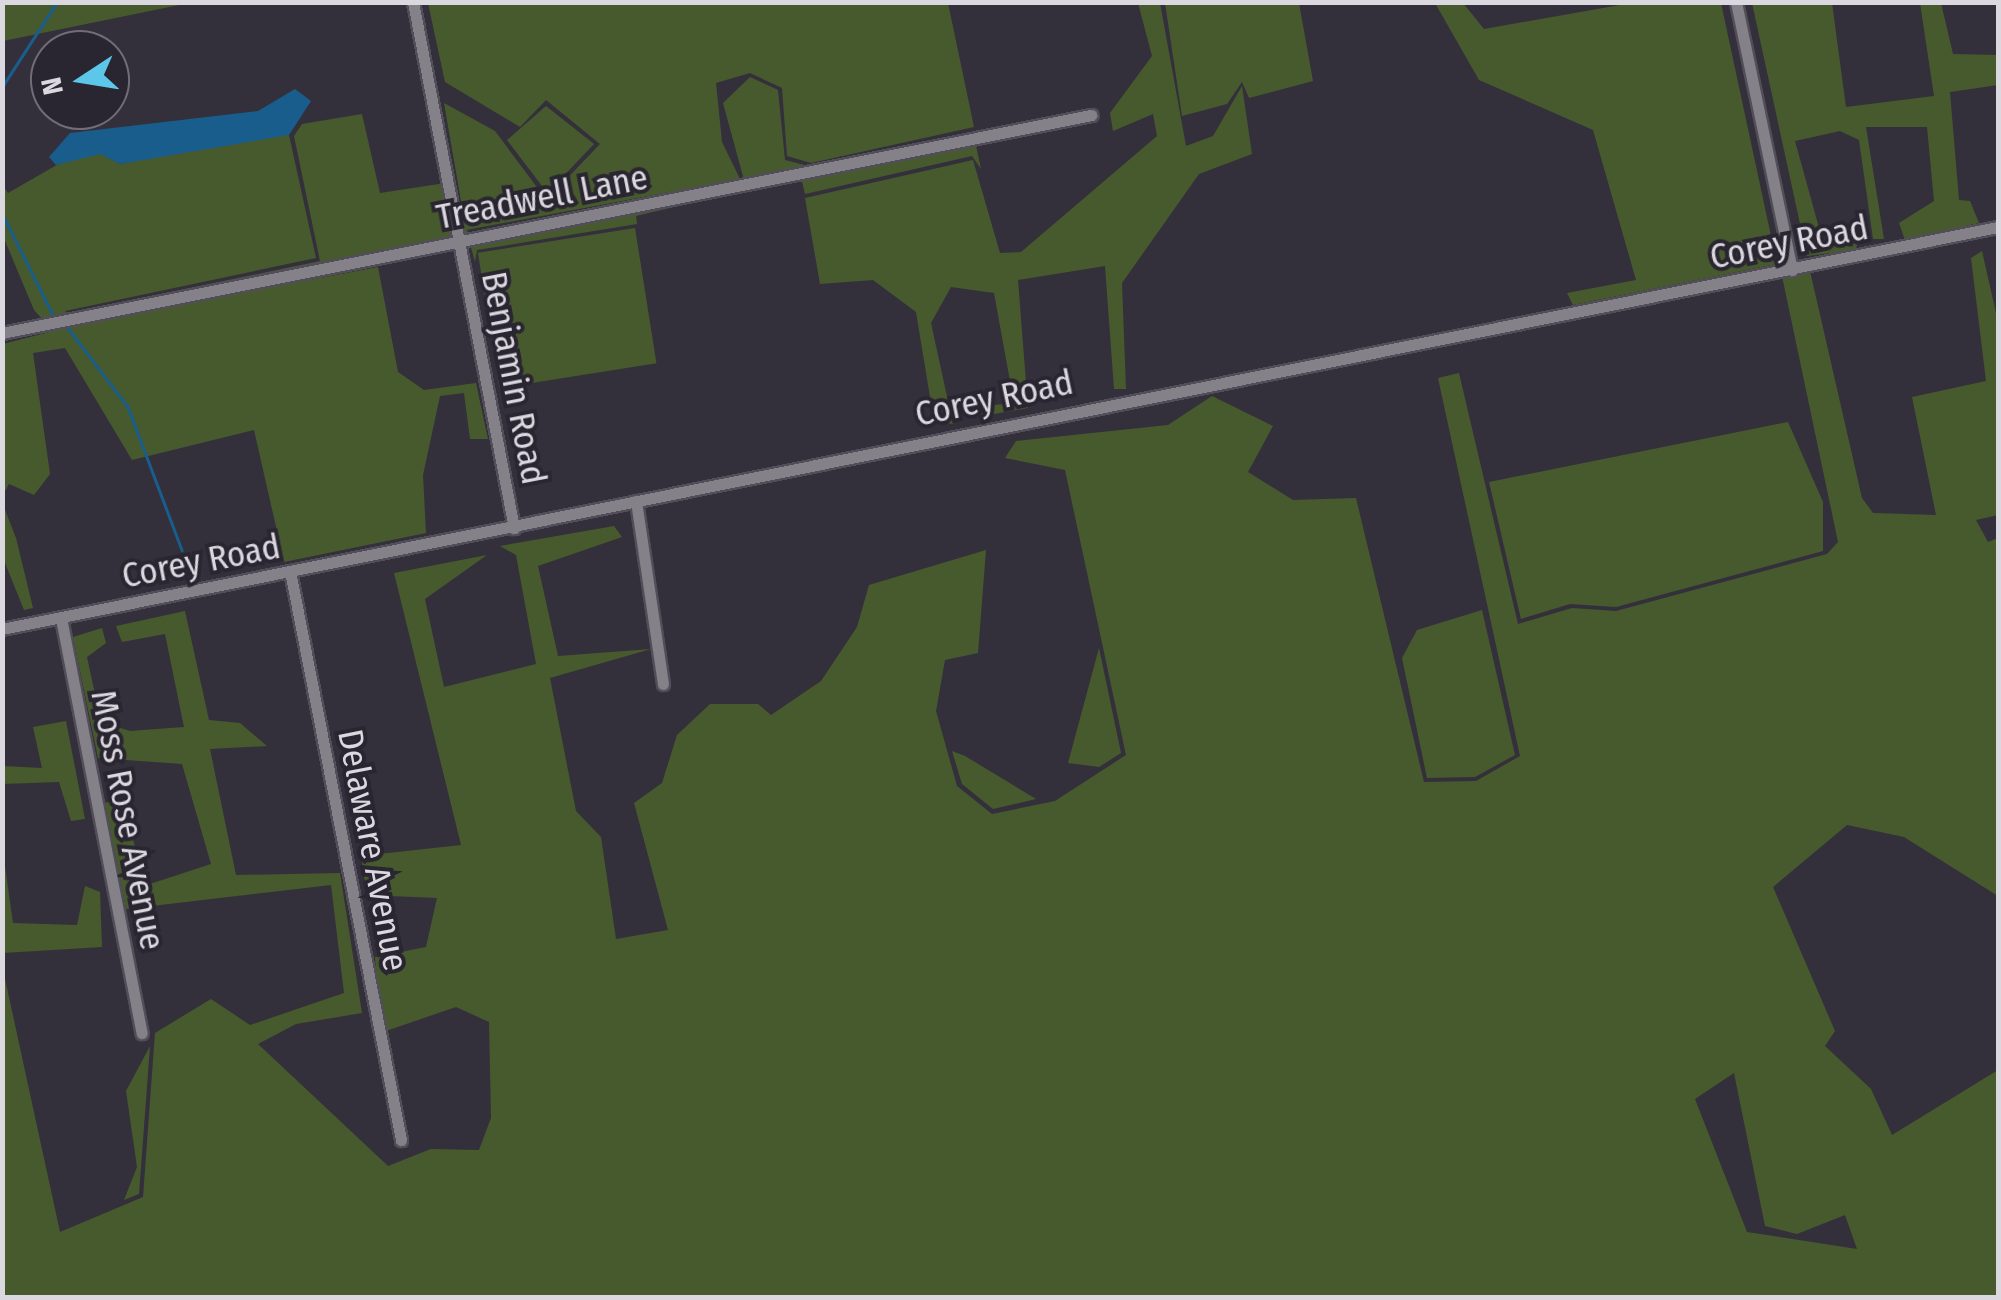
<!DOCTYPE html>
<html>
<head>
<meta charset="utf-8">
<style>
  body { margin:0 }
  #map { position:relative; width:2001px; height:1300px; overflow:hidden; background:#34303b; font-family:"Fira Sans Condensed",sans-serif }
  div>[style] { position:absolute }
  [style*='--x'] { left:calc(var(--x)*1px); top:calc(var(--y)*1px); width:calc(var(--w)*1px); rotate:calc(var(--a)*1deg) }
  .green>* { inset:0; background:#475a2d; transform-origin:0 0 }
  .water>* { inset:0; background:#185d8c }
  .stream>* { height:2.5px; margin:-1.25px; padding:0 1.25px; transform-origin:1.25px; border-radius:1.25px; background:#185d8c }
  .roads { filter:drop-shadow(2px 0 #524e59) drop-shadow(-2px 0 #524e59) drop-shadow(0 2px #524e59) drop-shadow(0 -2px #524e59) }
  .minor>* { height:11px; margin:-5.5px; padding:0 5.5px; transform-origin:5.5px; border-radius:5.5px; background:#848288 }
  span { translate:-50% -50%; white-space:nowrap; text-align:center; line-height:1.15; -webkit-text-stroke:8px #2a2631; paint-order:stroke }
  .street-label { font-size:35px; color:#dbd8df }
  .frame { position:absolute; inset:0; border:5px solid #dbd8df; pointer-events:none }
  .north { position:absolute; left:30px; top:30px; width:100px; height:100px; box-sizing:border-box; background:#2a2631; border:2px solid #716d77; border-radius:50%; rotate:258deg; font-size:28px; font-weight:700; line-height:40px; text-align:center; color:#dbd8df }
  .north::after { content:''; display:block; margin:auto; width:35px; height:45px; background:#5cc7e8; clip-path:polygon(50% 0,100% 100%,50% 72%,0 100%) }
</style>
</head>
<body>
<div id="map">
  <div class="green">
    <div style="clip-path:polygon(3px 2px,189px 2px,189px 3px,3px 41px)"></div>
    <div style="clip-path:polygon(428px 3px,948px 3px,974px 127px,811px 163px,787px 156px,782px 88px,750px 73px,716px 83px,722px 142px,740px 179px,466px 230px,444px 103px,495px 131px,539px 190px,556px 190px,600px 144px,546px 100px,520px 127px,445px 82px)"></div>
    <div style="clip-path:polygon(1138px 3px,1160px 3px,1186px 146px,1213px 136px,1242px 86px,1252px 154px,1199px 174px,1122px 283px,1126px 389px,1114px 389px,1105px 266px,1018px 280px,1028px 408px,977px 417px,973px 407px,1014px 403px,994px 293px,951px 287px,931px 323px,953px 424px,934px 421px,916px 312px,873px 280px,820px 284px,805px 198px,973px 160px,1000px 253px,1021px 252px,1157px 136px,1153px 114px,1113px 131px,1110px 113px,1152px 56px)"></div>
    <div style="clip-path:polygon(1165px 3px,1299px 3px,1313px 81px,1249px 98px,1242px 82px,1227px 104px,1182px 116px)"></div>
    <div style="clip-path:polygon(1435px 3px,1463px 3px,1484px 29px,1631px 3px,1721px 3px,1777px 264px,1573px 305px,1567px 293px,1636px 280px,1593px 130px,1479px 80px)"></div>
    <div style="clip-path:polygon(1752px 3px,1832px 3px,1846px 107px,1934px 96px,1920px 3px,1941px 3px,1953px 54px,1998px 55px,1998px 85px,1950px 92px,1959px 200px,1970px 201px,1979px 223px,1905px 240px,1899px 223px,1934px 201px,1927px 127px,1866px 127px,1884px 239px,1873px 239px,1859px 140px,1840px 131px,1795px 141px,1821px 235px,1858px 238px,1856px 250px,1807px 256px)"></div>
    <div style="clip-path:polygon(750px 77px,778px 90px,785px 160px,812px 167px,973px 132px,981px 169px,972px 156px,805px 194px,801px 177px,636px 216px,637px 224px,477px 250px,475px 262px,469px 240px,73px 312px,320px 261px,294px 136px,302px 124px,362px 114px,380px 193px,452px 182px,469px 236px,744px 180px,723px 103px)"></div>
    <div style="clip-path:polygon(546px 106px,594px 144px,554px 186px,542px 186px,507px 140px)"></div>
    <div style="clip-path:polygon(271px 133px,289px 135px,316px 258px,65px 311px,79px 323px,378px 267px,398px 372px,424px 390px,476px 383px,488px 439px,470px 439px,464px 393px,440px 396px,423px 475px,426px 533px,284px 562px,254px 430px,132px 460px,65px 348px,33px 353px,50px 474px,34px 495px,9px 484px,3px 495px,3px 344px,53px 331px,34px 310px,3px 236px,3px 186px,8px 193px,62px 162px,100px 153px,120px 164px)"></div>
    <div style="left:635px;top:228px;width:137px;height:159px;rotate:81deg"></div>
    <div style="clip-path:polygon(evenodd,1982px 251px,1998px 322px,1998px 515px,1976px 520px,1988px 542px,1998px 538px,1998px 896px,1904px 837px,1847px 825px,1773px 887px,1835px 1031px,1825px 1046px,1871px 1089px,1892px 1135px,1998px 1070px,1998px 1297px,3px 1297px,2px 965px,60px 1232px,143px 1197px,155px 1033px,211px 999px,250px 1025px,344px 993px,331px 885px,126px 909px,105px 803px,120px 798px,147px 885px,211px 864px,182px 764px,98px 758px,73px 637px,102px 628px,106px 643px,87px 657px,101px 722px,130px 731px,184px 727px,165px 634px,122px 642px,116px 626px,185px 611px,209px 720px,240px 723px,267px 746px,210px 749px,236px 875px,340px 873px,362px 1013px,296px 1024px,258px 1044px,388px 1166px,431px 1149px,479px 1150px,491px 1118px,489px 1022px,456px 1007px,380px 1033px,375px 957px,426px 947px,437px 898px,367px 895px,361px 856px,461px 845px,394px 573px,487px 555px,425px 599px,444px 687px,536px 664px,516px 555px,500px 546px,614px 526px,622px 537px,538px 566px,558px 656px,651px 649px,550px 678px,576px 811px,601px 837px,616px 939px,668px 930px,634px 803px,662px 783px,677px 735px,710px 704px,758px 704px,771px 715px,821px 681px,857px 627px,869px 585px,986px 550px,978px 653px,945px 660px,936px 711px,957px 786px,992px 814px,1055px 801px,1126px 755px,1065px 470px,1005px 458px,1016px 441px,1168px 425px,1212px 396px,1273px 426px,1248px 472px,1293px 500px,1356px 498px,1424px 782px,1476px 781px,1520px 756px,1438px 378px,1459px 373px,1518px 624px,1572px 608px,1616px 611px,1827px 554px,1838px 542px,1782px 276px,1810px 271px,1862px 498px,1873px 513px,1936px 515px,1912px 397px,1986px 381px,1971px 258px,1982px 251px,1734px 1073px,1765px 1226px,1797px 1234px,1845px 1215px,1857px 1249px,1747px 1232px,1695px 1099px,1734px 1073px)"></div>
    <div style="clip-path:polygon(1788px 422px,1823px 502px,1823px 551px,1616px 607px,1570px 604px,1521px 619px,1489px 482px)"></div>
    <div style="clip-path:polygon(2px 502px,16px 538px,33px 608px,24px 610px,3px 558px)"></div>
    <div style="clip-path:polygon(1482px 610px,1515px 755px,1475px 777px,1427px 778px,1402px 658px,1417px 630px)"></div>
    <div style="clip-path:polygon(1099px 648px,1121px 753px,1099px 767px,1068px 763px)"></div>
    <div style="clip-path:polygon(66px 721px,85px 819px,71px 821px,59px 782px,2px 784px,3px 766px,42px 768px,33px 727px)"></div>
    <div style="clip-path:polygon(952px 751px,965px 756px,1036px 799px,993px 809px,962px 784px)"></div>
    <div style="clip-path:polygon(2px 845px,13px 923px,77px 925px,85px 886px,100px 892px,102px 947px,3px 953px)"></div>
    <div style="clip-path:polygon(150px 1046px,139px 1194px,124px 1200px,137px 1167px,126px 1091px)"></div>
  </div>
  <div class="water">
    <div style="clip-path:polygon(295px 89px,311px 101px,289px 135px,120px 164px,100px 154px,56px 165px,49px 157px,70px 133px,258px 111px)"></div>
  </div>
  <div class="stream">
    <div style="--x:2;--y:87;--w:101;--a:-57.1"></div>
    <div style="--x:2;--y:213;--w:114;--a:63.4"></div>
    <div style="--x:68;--y:328;--w:99;--a:52.8"></div>
    <div style="--x:128;--y:407;--w:153;--a:69.3"></div>
  </div>
  <div class="roads">
    <div class="minor">
      <div style="--x:413;--y:2;--w:536;--a:79.13"></div>
      <div style="--x:1736;--y:2;--w:274;--a:78.2"></div>
      <div style="--x:2;--y:333;--w:1111;--a:-11.32"></div>
      <div style="--x:636;--y:501;--w:185;--a:81.6"></div>
      <div style="--x:290;--y:571;--w:580;--a:78.96"></div>
      <div style="--x:61;--y:618;--w:423;--a:79"></div>
      <div style="--x:2;--y:629;--w:2036;--a:-11.39"></div>
    </div>
  </div>
  <div class="street-label">
    <span style="left:542px;top:197px;rotate:-11deg">Treadwell Lane</span>
    <span style="left:1789px;top:242px;rotate:-11deg">Corey Road</span>
    <span style="left:514px;top:378px;rotate:79deg">Benjamin Road</span>
    <span style="left:994px;top:398px;rotate:-12deg">Corey Road</span>
    <span style="left:201px;top:561px;rotate:-11deg">Corey Road</span>
    <span style="left:128px;top:820px;rotate:79deg">Moss Rose Avenue</span>
    <span style="left:373px;top:850px;rotate:79deg">Delaware Avenue</span>
  </div>
  <div class="frame"></div>
  <div class="north">N</div>
</div>
</body>
</html>
